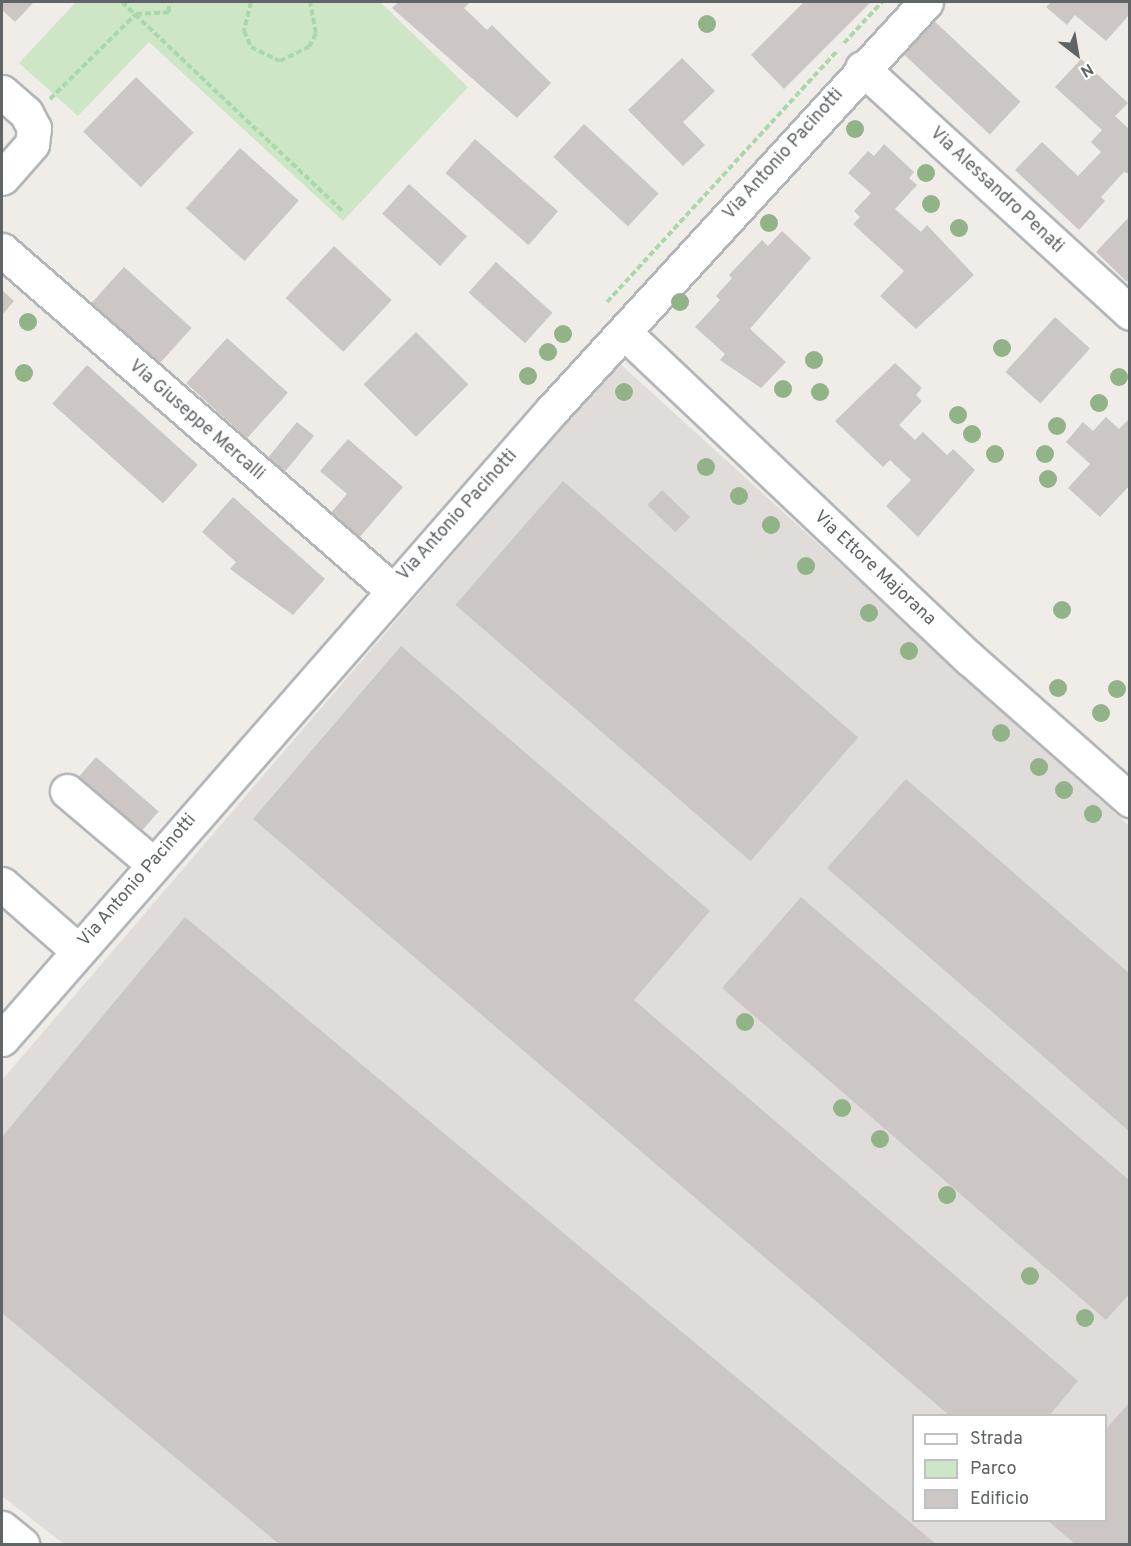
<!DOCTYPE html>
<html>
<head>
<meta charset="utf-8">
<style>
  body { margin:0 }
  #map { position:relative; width:1131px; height:1546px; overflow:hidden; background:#f0ece8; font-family:Overpass,sans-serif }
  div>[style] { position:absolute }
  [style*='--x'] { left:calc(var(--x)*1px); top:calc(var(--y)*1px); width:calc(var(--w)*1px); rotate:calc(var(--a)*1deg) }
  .industrial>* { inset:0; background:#dfdcda }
  .green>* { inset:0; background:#cde6c6 }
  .building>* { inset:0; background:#ccc7c4; transform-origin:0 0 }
  .path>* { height:4px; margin-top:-2px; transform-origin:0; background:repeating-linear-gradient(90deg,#a9d8ab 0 6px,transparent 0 9px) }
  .roads { filter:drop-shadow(2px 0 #b3b6b9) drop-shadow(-2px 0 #b3b6b9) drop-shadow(0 2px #b3b6b9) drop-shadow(0 -2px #b3b6b9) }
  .minor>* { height:33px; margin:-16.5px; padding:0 16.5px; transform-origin:16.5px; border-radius:16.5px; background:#fff }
  .trees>* { width:18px; height:18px; margin:-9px; border-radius:50%; background:#92b388 }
  span { translate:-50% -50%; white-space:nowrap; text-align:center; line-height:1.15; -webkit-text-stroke:6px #fff; paint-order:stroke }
  .street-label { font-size:18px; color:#5f6467 }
  .frame { position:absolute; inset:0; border:3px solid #5f6467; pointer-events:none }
  .legend { position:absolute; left:912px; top:1414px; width:195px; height:108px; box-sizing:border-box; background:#fff; border:2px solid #bfc1c2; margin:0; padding:8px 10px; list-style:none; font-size:18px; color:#5f6467 }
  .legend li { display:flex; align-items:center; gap:12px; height:30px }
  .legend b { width:30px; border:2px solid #bfc1c2 }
  .north { position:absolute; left:1047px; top:24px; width:60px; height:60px; -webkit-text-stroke:4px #fff; paint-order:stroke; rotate:149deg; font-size:16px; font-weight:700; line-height:24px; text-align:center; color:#5f6467 }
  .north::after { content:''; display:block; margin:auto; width:21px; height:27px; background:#5f6467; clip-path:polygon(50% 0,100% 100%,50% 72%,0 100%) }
</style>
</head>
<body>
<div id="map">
  <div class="industrial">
    <div style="clip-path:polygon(evenodd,618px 362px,1129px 826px,1129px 1544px,64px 1544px,2px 1496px,2px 1080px,618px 362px,914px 1416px,1106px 1416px,1106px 1520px,914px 1520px,914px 1416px)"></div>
  </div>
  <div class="green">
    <div style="clip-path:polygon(76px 2px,380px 2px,468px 87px,343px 221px,149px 42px,78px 116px,19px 63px)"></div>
  </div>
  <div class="building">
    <div style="clip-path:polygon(2px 2px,34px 2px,15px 22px,2px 10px)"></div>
    <div style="clip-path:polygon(398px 2px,470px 2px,464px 8px,487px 30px,492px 25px,551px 83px,517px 118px,392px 8px)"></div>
    <div style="clip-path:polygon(804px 2px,871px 2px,784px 89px,751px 55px)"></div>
    <div style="clip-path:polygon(1051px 2px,1130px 2px,1130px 14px,1106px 41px,1075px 15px,1067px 25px,1046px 7px)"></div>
    <div style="left:932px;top:19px;width:121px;height:45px;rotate:43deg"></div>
    <div style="clip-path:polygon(682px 58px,715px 91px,683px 122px,705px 145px,683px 166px,628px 110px)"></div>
    <div style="clip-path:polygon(1081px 59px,1128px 103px,1115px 116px,1130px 130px,1130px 174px,1124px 172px,1101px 197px,1105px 201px,1079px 230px,1015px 170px,1042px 142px,1078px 176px,1101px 152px,1091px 142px,1102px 130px,1055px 87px)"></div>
    <div style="left:136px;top:77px;width:80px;height:76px;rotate:44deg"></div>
    <div style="left:584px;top:124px;width:102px;height:45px;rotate:43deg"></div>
    <div style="left:475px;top:139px;width:110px;height:45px;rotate:41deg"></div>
    <div style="clip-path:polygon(884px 144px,914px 172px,909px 178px,917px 185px,895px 209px,921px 232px,927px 225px,974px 275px,916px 329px,880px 296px,904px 271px,853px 224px,860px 217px,854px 211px,871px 193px,848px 173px,868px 151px,874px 156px)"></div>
    <div style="left:240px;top:148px;width:79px;height:81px;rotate:42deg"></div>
    <div style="left:409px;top:184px;width:78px;height:40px;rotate:42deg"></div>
    <div style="clip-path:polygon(1130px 216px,1130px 279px,1127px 282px,1096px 252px)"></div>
    <div style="clip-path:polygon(782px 231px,811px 258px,750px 329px,786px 362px,761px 388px,720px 360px,725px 354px,695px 327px,720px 300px,716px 296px,732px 278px,729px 275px,762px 240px,768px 246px)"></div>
    <div style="left:334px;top:246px;width:79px;height:71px;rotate:43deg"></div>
    <div style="left:496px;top:262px;width:76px;height:41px;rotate:42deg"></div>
    <div style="left:124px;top:267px;width:91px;height:57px;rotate:42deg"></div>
    <div style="clip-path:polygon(2px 290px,14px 301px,2px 315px)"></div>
    <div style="left:1055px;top:317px;width:47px;height:74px;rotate:42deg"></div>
    <div style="left:416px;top:332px;width:74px;height:74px;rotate:45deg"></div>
    <div style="left:227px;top:338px;width:82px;height:61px;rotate:42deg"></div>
    <div style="clip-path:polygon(895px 363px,922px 388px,916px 395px,922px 401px,899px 425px,915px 440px,923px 432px,947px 455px,953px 449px,975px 470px,918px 537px,886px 506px,911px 480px,890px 460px,883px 467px,835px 421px)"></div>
    <div style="left:87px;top:365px;width:149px;height:52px;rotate:42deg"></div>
    <div style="clip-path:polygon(1106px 417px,1119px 429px,1130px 418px,1130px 485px,1100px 517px,1068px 488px,1090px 464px,1066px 442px,1083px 422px,1093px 431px)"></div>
    <div style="left:297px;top:422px;width:22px;height:56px;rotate:39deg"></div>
    <div style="clip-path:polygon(348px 439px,403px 487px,358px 539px,330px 514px,347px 494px,320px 471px)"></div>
    <div style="left:563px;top:481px;width:391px;height:164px;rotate:41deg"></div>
    <div style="left:662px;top:490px;width:39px;height:21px;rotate:44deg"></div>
    <div style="clip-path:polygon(233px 497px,325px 579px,293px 615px,230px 569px,236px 562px,202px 532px)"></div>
    <div style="clip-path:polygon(401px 646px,710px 911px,634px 1000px,1078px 1381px,1049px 1416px,950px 1416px,253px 819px)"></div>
    <div style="left:96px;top:757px;width:83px;height:38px;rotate:41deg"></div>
    <div style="clip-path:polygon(906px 779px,1130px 974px,1130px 1132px,827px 868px)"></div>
    <div style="clip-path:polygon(801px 897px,1130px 1181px,1130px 1293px,1106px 1320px,722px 988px)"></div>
    <div style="clip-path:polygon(185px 917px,936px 1544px,279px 1544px,2px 1313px,2px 1137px)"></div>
    <div style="clip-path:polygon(1130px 1402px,1130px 1544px,1075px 1544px,1047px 1520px,1106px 1520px,1106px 1429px)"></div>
  </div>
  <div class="path">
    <div style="--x:122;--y:2;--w:303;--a:43.5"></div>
    <div style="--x:251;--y:2;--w:30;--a:104"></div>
    <div style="--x:244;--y:31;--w:17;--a:66"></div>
    <div style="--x:251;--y:47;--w:32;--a:26"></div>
    <div style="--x:280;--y:61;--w:32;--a:-26"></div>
    <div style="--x:309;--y:47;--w:16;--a:-63"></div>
    <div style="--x:316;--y:33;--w:32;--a:-101"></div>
    <div style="--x:844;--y:43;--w:56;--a:-47.2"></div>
    <div style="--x:50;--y:99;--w:121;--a:-44.7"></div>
    <div style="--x:136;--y:14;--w:33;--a:-3"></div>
    <div style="--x:169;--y:12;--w:10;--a:-90"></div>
    <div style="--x:607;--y:302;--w:340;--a:-47.5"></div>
  </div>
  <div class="roads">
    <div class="minor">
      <div style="--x:862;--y:68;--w:363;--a:42.4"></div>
      <div style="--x:2;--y:92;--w:32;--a:41"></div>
      <div style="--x:26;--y:113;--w:17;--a:62"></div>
      <div style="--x:34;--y:128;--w:16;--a:97"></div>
      <div style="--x:32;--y:144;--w:45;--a:131.4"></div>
      <div style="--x:2;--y:250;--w:517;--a:41.08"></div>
      <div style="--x:624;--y:332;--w:475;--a:43.4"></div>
      <div style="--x:969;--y:658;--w:215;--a:41.4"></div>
      <div style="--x:67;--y:791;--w:111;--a:40.3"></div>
      <div style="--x:2;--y:884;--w:100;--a:41.3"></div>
      <div style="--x:2;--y:1039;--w:837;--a:-48.83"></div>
      <div style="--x:553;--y:409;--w:552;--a:-47.5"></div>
      <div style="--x:2;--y:1528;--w:26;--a:39"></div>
    </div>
  </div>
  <div class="trees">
    <div style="left:707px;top:24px"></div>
    <div style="left:855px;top:129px"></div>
    <div style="left:926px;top:173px"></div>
    <div style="left:931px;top:204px"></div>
    <div style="left:769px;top:223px"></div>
    <div style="left:959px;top:228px"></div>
    <div style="left:680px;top:302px"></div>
    <div style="left:28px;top:322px"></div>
    <div style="left:563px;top:334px"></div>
    <div style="left:1002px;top:348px"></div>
    <div style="left:548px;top:352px"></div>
    <div style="left:814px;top:360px"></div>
    <div style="left:24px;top:373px"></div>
    <div style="left:528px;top:376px"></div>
    <div style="left:1119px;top:377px"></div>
    <div style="left:783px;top:389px"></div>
    <div style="left:624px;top:392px"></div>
    <div style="left:820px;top:392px"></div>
    <div style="left:1099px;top:403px"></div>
    <div style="left:958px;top:415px"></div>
    <div style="left:1057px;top:426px"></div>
    <div style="left:972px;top:434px"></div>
    <div style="left:995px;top:454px"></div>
    <div style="left:1045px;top:454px"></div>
    <div style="left:706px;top:467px"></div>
    <div style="left:1048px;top:479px"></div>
    <div style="left:739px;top:496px"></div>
    <div style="left:771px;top:525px"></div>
    <div style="left:806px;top:566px"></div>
    <div style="left:1062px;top:610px"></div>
    <div style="left:869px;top:613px"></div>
    <div style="left:909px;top:651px"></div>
    <div style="left:1058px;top:688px"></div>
    <div style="left:1117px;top:689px"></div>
    <div style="left:1101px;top:713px"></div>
    <div style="left:1001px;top:733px"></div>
    <div style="left:1039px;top:767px"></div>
    <div style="left:1064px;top:790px"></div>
    <div style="left:1093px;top:814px"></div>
    <div style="left:745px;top:1022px"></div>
    <div style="left:842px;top:1108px"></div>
    <div style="left:880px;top:1139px"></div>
    <div style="left:947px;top:1195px"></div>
    <div style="left:1030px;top:1276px"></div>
    <div style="left:1085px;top:1318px"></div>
  </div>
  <div class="street-label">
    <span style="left:784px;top:155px;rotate:-48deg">Via Antonio Pacinotti</span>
    <span style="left:996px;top:191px;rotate:43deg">Via Alessandro Penati</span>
    <span style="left:196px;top:421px;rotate:41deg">Via Giuseppe Mercalli</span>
    <span style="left:458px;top:516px;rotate:-48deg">Via Antonio Pacinotti</span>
    <span style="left:874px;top:569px;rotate:43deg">Via Ettore Majorana</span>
    <span style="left:138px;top:881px;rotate:-49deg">Via Antonio Pacinotti</span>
  </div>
  <div class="frame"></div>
  <ul class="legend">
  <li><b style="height:8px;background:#fff"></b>Strada</li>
  <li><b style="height:16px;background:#cde6c6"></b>Parco</li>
  <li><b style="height:16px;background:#ccc7c4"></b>Edificio</li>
  </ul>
  <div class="north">N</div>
</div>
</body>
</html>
